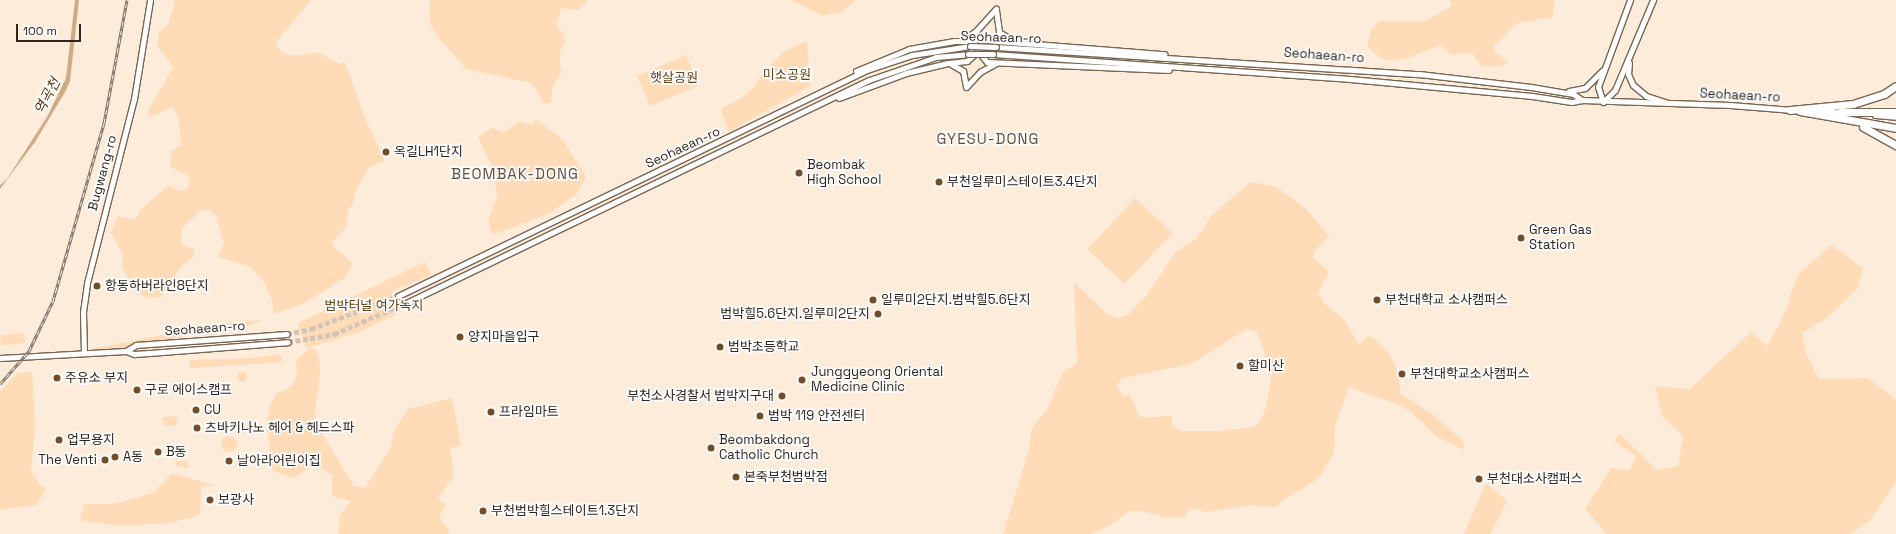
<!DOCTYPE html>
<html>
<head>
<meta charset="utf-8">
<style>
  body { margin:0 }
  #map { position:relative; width:1896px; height:534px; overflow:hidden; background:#feecdb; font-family:"Space Grotesk","Noto Sans KR",sans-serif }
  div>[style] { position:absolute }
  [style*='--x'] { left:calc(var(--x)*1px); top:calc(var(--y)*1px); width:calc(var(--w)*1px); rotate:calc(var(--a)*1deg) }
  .green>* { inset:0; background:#ffdbb7; transform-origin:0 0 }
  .round { border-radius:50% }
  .water>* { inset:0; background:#ceaa87 }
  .secondary-tunnel>* { height:5px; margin-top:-2.5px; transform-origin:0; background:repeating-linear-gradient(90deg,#d4c4b5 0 5px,transparent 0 7.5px) }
  .roads { filter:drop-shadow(1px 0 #786552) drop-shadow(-1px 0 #786552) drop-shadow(0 1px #786552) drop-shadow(0 -1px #786552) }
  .secondary>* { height:5px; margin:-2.5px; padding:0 2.5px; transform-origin:2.5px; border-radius:2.5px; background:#fff }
  .highway>* { height:7px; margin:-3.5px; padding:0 3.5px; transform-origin:3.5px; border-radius:3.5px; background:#fff }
  .rail>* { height:3px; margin-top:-1.5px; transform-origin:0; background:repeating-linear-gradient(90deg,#fdfdfd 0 4.5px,#7e7266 0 9px); box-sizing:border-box; border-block:1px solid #7e7266 }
  .bridges { filter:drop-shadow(1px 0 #786552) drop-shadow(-1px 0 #786552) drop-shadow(0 1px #786552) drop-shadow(0 -1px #786552) }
  .secondary-bridge>* { height:5px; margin:-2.5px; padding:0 2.5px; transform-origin:2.5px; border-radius:2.5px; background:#fff }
  .dots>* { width:11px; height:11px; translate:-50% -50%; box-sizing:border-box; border:2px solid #fdfdfd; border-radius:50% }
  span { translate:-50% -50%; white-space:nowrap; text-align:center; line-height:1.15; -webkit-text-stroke:3.5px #fdfdfd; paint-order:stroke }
  .street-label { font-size:13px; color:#2e261e }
  .park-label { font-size:13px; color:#634016 }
  .poi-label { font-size:13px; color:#2e261e }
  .left { translate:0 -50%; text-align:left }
  .right { translate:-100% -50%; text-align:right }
  .water-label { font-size:14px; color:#5b380c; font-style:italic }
  .quarter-label { font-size:15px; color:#614f3c; letter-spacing:1px }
  .scale { position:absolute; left:16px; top:24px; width:65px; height:18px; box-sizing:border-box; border:2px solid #2e261e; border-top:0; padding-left:5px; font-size:12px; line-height:14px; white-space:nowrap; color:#2e261e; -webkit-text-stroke:3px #fdfdfd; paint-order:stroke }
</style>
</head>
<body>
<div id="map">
  <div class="green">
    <div style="clip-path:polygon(175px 0,311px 0,276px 42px,279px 49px,284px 54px,297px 56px,318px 52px,339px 64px,345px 62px,365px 118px,385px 161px,369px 167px,355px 193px,353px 204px,347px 210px,347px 226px,331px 243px,352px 263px,346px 277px,303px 304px,274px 314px,272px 300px,263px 280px,249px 266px,218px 257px,224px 242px,218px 225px,219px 219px,210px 210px,201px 210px,182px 228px,181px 244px,194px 250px,194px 256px,182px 266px,161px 297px,147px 298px,128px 286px,127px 275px,122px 267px,123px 255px,111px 233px,117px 216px,136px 219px,140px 210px,169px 185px,178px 191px,188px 189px,189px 176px,170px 167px,171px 151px,181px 145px,178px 116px,172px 107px,149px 118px,148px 111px,173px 67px,157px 45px,159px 33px,169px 23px)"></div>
    <div style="clip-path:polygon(431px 0,588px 0,579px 10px,562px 8px,556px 24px,564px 35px,565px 43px,559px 53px,561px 73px,552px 88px,551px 103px,544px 103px,532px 83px,466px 69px,438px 37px,431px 26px,429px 8px)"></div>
    <div style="clip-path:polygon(791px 0,856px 0,840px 13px,822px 15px)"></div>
    <div style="clip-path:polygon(1449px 0,1554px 0,1553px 17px,1517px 23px,1494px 46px,1495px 52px,1508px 62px,1501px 66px,1482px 66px,1471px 52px,1452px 55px,1440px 45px,1405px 59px,1384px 60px,1367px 47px,1371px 31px,1379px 21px,1425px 21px,1452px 6px)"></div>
    <div style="clip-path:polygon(807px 41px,810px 86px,729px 132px,721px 111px,723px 107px,740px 99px,750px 91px,763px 73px,783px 52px)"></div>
    <div style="left:686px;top:55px;width:33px;height:53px;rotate:67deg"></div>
    <div style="clip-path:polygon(536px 119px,563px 140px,586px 177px,577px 194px,546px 215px,492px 235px,488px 220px,497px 197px,493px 169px,478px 137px,493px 127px,503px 133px,520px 121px,532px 125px)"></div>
    <div style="clip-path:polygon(evenodd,1250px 182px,1277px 187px,1307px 210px,1329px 236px,1314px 251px,1314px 258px,1329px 272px,1318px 293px,1325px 304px,1345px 321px,1359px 344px,1368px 336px,1374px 338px,1390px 354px,1397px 370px,1401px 394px,1431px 413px,1463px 441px,1464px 450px,1436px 436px,1412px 413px,1400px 405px,1349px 387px,1335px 426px,1334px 453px,1319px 478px,1283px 500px,1276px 507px,1250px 505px,1207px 512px,1192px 508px,1184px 517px,1163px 517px,1143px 511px,1129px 511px,1112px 524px,1091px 534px,1003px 534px,1029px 450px,1032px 428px,1047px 410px,1062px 373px,1077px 363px,1074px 282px,1108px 315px,1118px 318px,1129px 314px,1146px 296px,1176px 252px,1197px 238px,1211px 216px,1250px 182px,1248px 328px,1257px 333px,1272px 373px,1266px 407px,1261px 420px,1254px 427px,1222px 431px,1181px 431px,1173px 426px,1171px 415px,1148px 418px,1139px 416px,1130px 395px,1124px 396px,1116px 386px,1122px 378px,1191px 364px,1248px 328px)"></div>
    <div style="left:1135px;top:198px;width:51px;height:70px;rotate:43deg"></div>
    <div style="clip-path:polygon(1831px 245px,1863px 268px,1858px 288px,1827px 318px,1802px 333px,1806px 354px,1819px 379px,1868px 378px,1896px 400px,1896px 482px,1869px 521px,1850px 534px,1607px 534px,1585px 509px,1611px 468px,1630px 470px,1636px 456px,1614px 441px,1620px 434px,1657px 470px,1678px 466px,1683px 436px,1662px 416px,1655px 386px,1690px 389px,1751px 332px,1767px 346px,1784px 315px,1797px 276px)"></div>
    <div style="clip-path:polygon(425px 262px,431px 275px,390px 292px,401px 312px,359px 332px,306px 348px,298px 323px)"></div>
    <div style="clip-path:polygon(263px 320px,246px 327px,226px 328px,226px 323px)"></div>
    <div style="left:220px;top:324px;width:5px;height:126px;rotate:79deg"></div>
    <div style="left:24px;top:333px;width:10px;height:24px;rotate:84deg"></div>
    <div style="clip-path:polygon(309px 348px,316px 349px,319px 357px,320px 375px,314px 420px,354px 486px,365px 488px,392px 445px,393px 432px,408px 409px,452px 398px,461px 445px,450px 448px,454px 476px,438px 498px,446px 505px,441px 511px,440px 519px,450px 531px,448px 534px,338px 534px,340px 515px,351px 501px,332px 496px,332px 475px,314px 465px,294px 478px,272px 470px,267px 425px,269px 408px,277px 392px,285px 391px,293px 384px,297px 374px,296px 361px)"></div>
    <div style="clip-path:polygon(280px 354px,282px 362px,190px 368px,190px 360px,251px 358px)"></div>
    <div style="clip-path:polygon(32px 372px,35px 425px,31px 472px,40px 485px,47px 489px,36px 505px,0 510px,0 392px,17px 373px)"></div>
    <div class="round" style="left:237px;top:372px;width:10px;height:10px"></div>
    <div style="clip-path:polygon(178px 416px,176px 426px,164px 425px,163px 417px)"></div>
    <div class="round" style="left:221px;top:436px;width:16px;height:16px"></div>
    <div style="clip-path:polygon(175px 461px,188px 461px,189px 468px,176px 466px)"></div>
    <div style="clip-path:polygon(172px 473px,217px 486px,201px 486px,200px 515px,169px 523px,119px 526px,80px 520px,84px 504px,114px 504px,153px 493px)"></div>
    <div style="clip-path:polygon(1486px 483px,1507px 501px,1490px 534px,1464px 534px)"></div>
  </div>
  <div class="water">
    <div style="clip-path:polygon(75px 0,79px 0,70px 81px,65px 92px,35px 142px,0 189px,0 185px,7px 179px,47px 117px,66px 78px)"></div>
  </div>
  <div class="secondary-tunnel">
    <div style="--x:287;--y:334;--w:25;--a:-12"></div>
    <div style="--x:311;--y:329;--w:93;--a:-20.8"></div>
    <div style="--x:288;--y:342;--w:47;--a:-9.9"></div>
    <div style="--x:334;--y:334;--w:76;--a:-23.2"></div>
  </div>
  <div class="roads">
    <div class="secondary">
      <div style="--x:996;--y:10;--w:22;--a:82"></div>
      <div style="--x:999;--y:32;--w:15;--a:32"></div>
      <div style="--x:962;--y:41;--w:17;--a:-36"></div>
      <div style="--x:976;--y:31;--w:30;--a:-48"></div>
      <div style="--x:996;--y:47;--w:424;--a:3.7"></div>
      <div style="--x:1419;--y:74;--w:113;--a:6.6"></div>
      <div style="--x:1531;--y:87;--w:43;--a:9.5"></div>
      <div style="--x:1573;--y:94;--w:11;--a:34"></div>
      <div style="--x:993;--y:54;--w:358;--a:4"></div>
      <div style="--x:1350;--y:79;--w:183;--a:5.3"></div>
      <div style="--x:1532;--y:96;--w:40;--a:8.5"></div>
      <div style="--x:1572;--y:102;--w:10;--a:-11"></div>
      <div style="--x:1582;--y:100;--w:148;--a:1.9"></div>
      <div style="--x:1730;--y:105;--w:63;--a:4.5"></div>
      <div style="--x:1629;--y:63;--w:11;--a:95"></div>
      <div style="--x:1628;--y:74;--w:12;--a:66"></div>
      <div style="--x:1633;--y:85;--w:17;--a:40"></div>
      <div style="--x:1646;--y:96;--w:20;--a:18"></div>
      <div style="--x:951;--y:64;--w:14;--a:30"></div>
      <div style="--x:963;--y:71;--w:16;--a:79"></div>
      <div style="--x:856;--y:71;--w:57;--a:-22.5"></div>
      <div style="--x:909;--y:49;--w:46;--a:-10.1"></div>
      <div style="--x:954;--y:41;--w:20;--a:0"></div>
      <div style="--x:974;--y:41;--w:11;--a:68"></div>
      <div style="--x:978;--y:51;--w:21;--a:-28"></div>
      <div style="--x:997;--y:41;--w:168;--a:4.5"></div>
      <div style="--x:966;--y:87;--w:21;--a:-47"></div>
      <div style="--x:980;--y:72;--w:18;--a:-29"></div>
      <div style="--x:1569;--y:91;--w:16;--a:-11"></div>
      <div style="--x:1585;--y:88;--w:25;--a:-45"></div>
      <div style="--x:839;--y:98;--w:72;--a:-20.5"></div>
      <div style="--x:906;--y:73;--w:43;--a:-13.4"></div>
      <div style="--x:948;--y:63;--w:19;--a:-6"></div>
      <div style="--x:967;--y:61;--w:15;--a:-42"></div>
      <div style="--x:978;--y:51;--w:14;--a:51"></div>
      <div style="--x:987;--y:62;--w:182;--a:2.5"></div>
      <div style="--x:1603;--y:102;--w:17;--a:-45"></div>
      <div style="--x:1615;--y:90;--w:98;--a:-67.1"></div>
      <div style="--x:1603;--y:102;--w:16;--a:-108"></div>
      <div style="--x:1598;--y:87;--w:93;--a:-69.8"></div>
      <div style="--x:1817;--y:111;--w:26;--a:4"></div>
      <div style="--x:1875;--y:115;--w:21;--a:5"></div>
      <div style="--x:398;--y:296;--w:521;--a:-25.73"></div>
      <div style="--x:867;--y:70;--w:47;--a:-18.4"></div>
      <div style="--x:912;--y:55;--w:59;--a:-8.8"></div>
      <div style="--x:404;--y:304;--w:516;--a:-25.72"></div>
      <div style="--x:869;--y:80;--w:71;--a:-18.9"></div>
      <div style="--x:936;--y:57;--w:32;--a:-5"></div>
      <div style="--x:126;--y:351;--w:12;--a:-31"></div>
      <div style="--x:136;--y:345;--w:151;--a:-4.2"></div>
      <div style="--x:84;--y:353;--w:41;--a:-91.4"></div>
      <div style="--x:83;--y:312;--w:29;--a:-82"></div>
      <div style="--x:87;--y:283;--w:190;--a:-75.7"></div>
      <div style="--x:134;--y:99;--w:100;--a:-80.8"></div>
      <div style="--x:0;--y:358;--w:126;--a:-3.2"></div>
      <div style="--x:126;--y:351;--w:9;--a:21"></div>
      <div style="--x:134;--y:354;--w:15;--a:-4"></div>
      <div style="--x:149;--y:353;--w:139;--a:-4.5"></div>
    </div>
    <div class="highway">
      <div style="--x:1790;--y:110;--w:63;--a:-5.4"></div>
      <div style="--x:1853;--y:104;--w:33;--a:-18"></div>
      <div style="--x:1884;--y:94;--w:14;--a:-34"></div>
      <div style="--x:1800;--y:111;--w:97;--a:10"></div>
      <div style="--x:1840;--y:112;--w:56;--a:0"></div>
      <div style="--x:1863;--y:127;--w:38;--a:29"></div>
    </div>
  </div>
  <div class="rail">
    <div style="--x:0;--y:384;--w:44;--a:-48.7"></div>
    <div style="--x:29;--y:351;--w:55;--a:-64.4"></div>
    <div style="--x:53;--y:301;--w:185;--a:-74"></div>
    <div style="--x:104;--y:123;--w:125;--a:-79.4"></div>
  </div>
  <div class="bridges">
    <div class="secondary-bridge">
      <div style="--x:970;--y:46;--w:26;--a:2"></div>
      <div style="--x:968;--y:54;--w:25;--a:0"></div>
    </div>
  </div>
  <div class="dots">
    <div style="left:386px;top:152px;background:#714e27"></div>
    <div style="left:799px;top:173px;background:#714e27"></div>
    <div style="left:939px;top:182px;background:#714e27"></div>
    <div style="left:1521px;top:238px;background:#714e27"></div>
    <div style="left:97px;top:286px;background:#714e27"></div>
    <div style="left:873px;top:300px;background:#714e27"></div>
    <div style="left:1377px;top:300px;background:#714e27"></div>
    <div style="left:878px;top:314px;background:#714e27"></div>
    <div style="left:460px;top:337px;background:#714e27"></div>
    <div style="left:720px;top:347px;background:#714e27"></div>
    <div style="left:1240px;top:366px;background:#714e27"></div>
    <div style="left:1402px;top:374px;background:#714e27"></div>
    <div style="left:57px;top:378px;background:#714e27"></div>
    <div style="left:802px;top:380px;background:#714e27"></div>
    <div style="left:137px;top:390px;background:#714e27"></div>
    <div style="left:782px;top:396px;background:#714e27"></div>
    <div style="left:196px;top:410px;background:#714e27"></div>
    <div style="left:491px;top:412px;background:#714e27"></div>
    <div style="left:760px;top:416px;background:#714e27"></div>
    <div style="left:197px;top:428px;background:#714e27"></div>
    <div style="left:59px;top:440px;background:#714e27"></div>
    <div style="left:711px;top:448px;background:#714e27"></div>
    <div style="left:158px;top:452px;background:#714e27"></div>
    <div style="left:115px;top:457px;background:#714e27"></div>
    <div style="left:105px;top:460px;background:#714e27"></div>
    <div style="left:229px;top:461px;background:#714e27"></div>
    <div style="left:736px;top:477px;background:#714e27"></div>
    <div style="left:1479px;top:479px;background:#714e27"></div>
    <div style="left:210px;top:500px;background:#714e27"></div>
    <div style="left:483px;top:511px;background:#714e27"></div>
  </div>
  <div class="street-label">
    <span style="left:1001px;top:38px;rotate:2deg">Seohaean-ro</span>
    <span style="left:1324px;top:56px;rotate:4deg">Seohaean-ro</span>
    <span style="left:1740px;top:96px;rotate:3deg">Seohaean-ro</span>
    <span style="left:683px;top:148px;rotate:-25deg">Seohaean-ro</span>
    <span style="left:103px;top:173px;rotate:-75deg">Bugwang-ro</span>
    <span style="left:205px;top:329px;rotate:-4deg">Seohaean-ro</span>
  </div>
  <div class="park-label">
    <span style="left:787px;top:75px">미소공원</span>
    <span style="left:674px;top:78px">햇살공원</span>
    <span style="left:374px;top:306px">범박터널 여가녹지</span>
  </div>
  <div class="poi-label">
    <span class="left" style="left:394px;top:152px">옥길LH1단지</span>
    <span class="left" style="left:807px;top:173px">Beombak<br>High School</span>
    <span class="left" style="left:947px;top:182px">부천일루미스테이트3.4단지</span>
    <span class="left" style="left:1529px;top:238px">Green Gas<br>Station</span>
    <span class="left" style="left:105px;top:286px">항동하버라인8단지</span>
    <span class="left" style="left:881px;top:300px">일루미2단지.범박힐5.6단지</span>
    <span class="left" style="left:1385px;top:300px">부천대학교 소사캠퍼스</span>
    <span class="right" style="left:870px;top:314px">범박힐5.6단지.일루미2단지</span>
    <span class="left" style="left:468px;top:337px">양지마을입구</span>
    <span class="left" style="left:728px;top:347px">범박초등학교</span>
    <span class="left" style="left:1248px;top:366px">할미산</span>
    <span class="left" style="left:811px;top:380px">Junggyeong Oriental<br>Medicine Clinic</span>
    <span class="left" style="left:1410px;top:374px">부천대학교소사캠퍼스</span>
    <span class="left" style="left:65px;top:378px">주유소 부지</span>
    <span class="left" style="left:145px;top:390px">구로 에이스캠프</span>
    <span class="right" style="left:774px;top:396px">부천소사경찰서 범박지구대</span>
    <span class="left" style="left:204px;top:410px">CU</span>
    <span class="left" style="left:499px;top:412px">프라임마트</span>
    <span class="left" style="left:768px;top:416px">범박 119 안전센터</span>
    <span class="left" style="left:205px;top:428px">츠바키나노 헤어 &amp; 헤드스파</span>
    <span class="left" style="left:67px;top:440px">업무용지</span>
    <span class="left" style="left:719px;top:448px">Beombakdong<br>Catholic Church</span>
    <span class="left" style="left:166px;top:452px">B동</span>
    <span class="left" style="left:123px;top:457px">A동</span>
    <span class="right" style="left:97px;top:460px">The Venti</span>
    <span class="left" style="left:237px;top:461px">날아라어린이집</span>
    <span class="left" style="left:744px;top:477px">본죽부천범박점</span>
    <span class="left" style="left:1487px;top:479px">부천대소사캠퍼스</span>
    <span class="left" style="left:218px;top:500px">보광사</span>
    <span class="left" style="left:491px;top:511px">부천범박힐스테이트1.3단지</span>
  </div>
  <div class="water-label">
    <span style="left:47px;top:96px;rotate:-62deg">역곡천</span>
  </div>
  <div class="quarter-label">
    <span style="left:988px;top:139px">GYESU-DONG</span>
    <span style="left:515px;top:174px">BEOMBAK-DONG</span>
  </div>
  <div class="scale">100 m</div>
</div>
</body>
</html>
